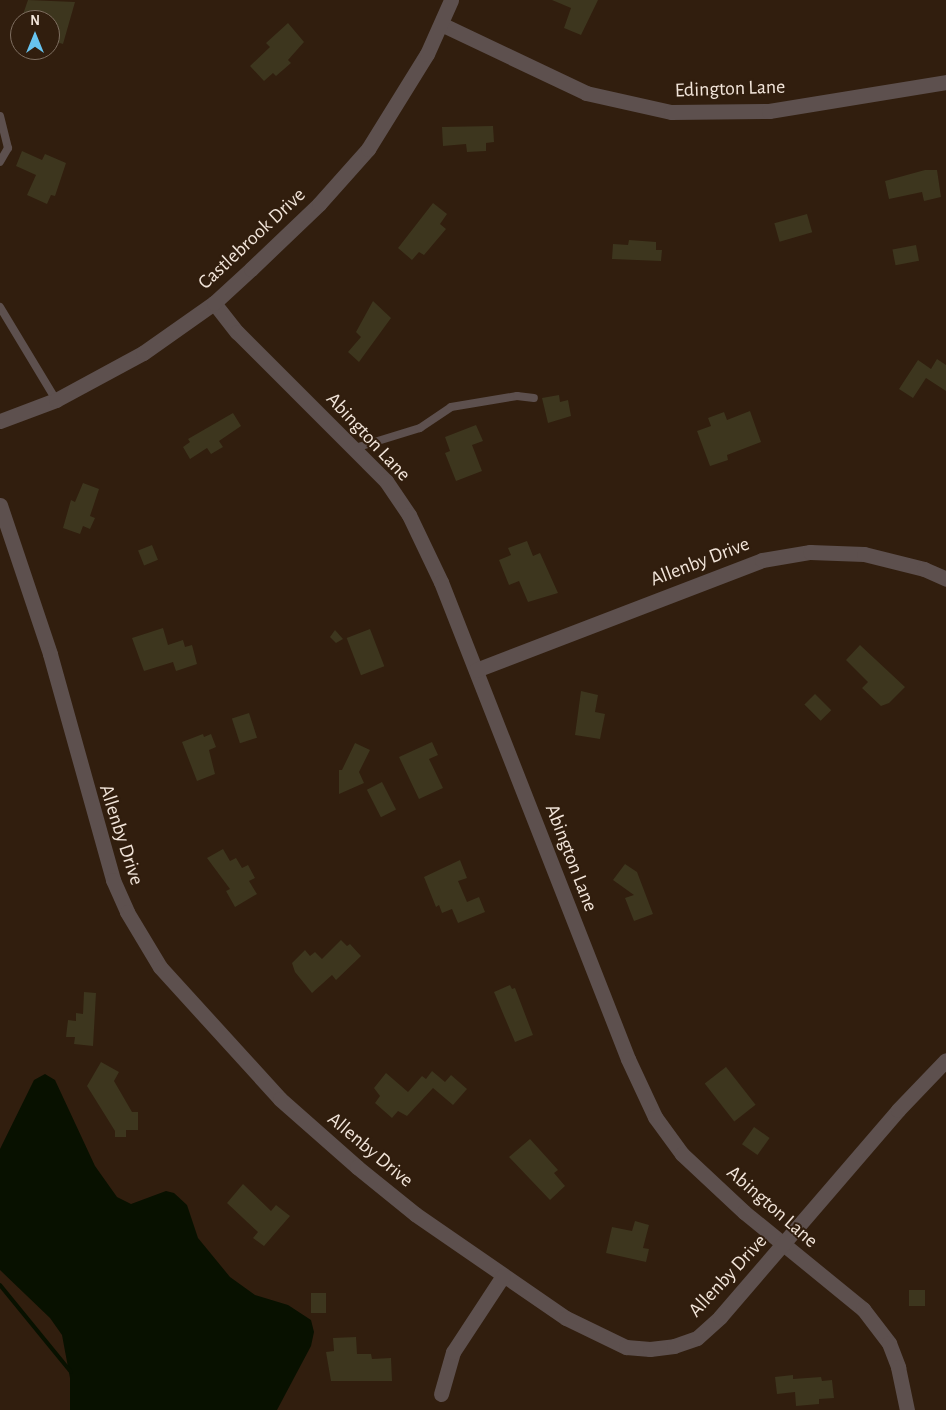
<!DOCTYPE html>
<html>
<head>
<meta charset="utf-8">
<style>
  body { margin:0 }
  #map { position:relative; width:946px; height:1410px; overflow:hidden; background:#311e0e; font-family:"Alegreya Sans",sans-serif }
  div>[style] { position:absolute }
  [style*='--x'] { left:calc(var(--x)*1px); top:calc(var(--y)*1px); width:calc(var(--w)*1px); rotate:calc(var(--a)*1deg) }
  .water>* { inset:0; background:#081100 }
  .stream>* { height:4px; margin:-2px; padding:0 2px; transform-origin:2px; border-radius:2px; background:#081100 }
  .building>* { inset:0; background:#3d361e; transform-origin:0 0 }
  .lane>* { height:8px; margin:-4px; padding:0 4px; transform-origin:4px; border-radius:4px; background:#5d504e }
  .street>* { height:15px; margin:-7.5px; padding:0 7.5px; transform-origin:7.5px; border-radius:7.5px; background:#5d504e }
  span { translate:-50% -50%; white-space:nowrap; text-align:center; line-height:1.15; -webkit-text-stroke:4px #311e0e; paint-order:stroke }
  .street-label { font-size:20px; color:#f2e5da }
  .north { position:absolute; left:10px; top:10px; width:50px; height:50px; box-sizing:border-box; background:#311e0e; border:1px solid #7e6e60; border-radius:50%; rotate:0deg; font-size:14px; font-weight:700; line-height:20px; text-align:center; color:#f2e5da }
  .north::after { content:''; display:block; margin:auto; width:18px; height:22px; background:#67c4f0; clip-path:polygon(50% 0,100% 100%,50% 72%,0 100%) }
</style>
</head>
<body>
<div id="map">
  <div class="water">
    <div style="clip-path:polygon(45px 1074px,55px 1080px,95px 1166px,117px 1197px,131px 1204px,166px 1191px,174px 1193px,187px 1205px,198px 1238px,230px 1277px,255px 1295px,288px 1305px,311px 1320px,314px 1332px,311px 1346px,277px 1410px,70px 1410px,70px 1378px,62px 1335px,50px 1318px,0 1270px,0 1149px,34px 1080px)"></div>
  </div>
  <div class="stream">
    <div style="--x:0;--y:1285;--w:112;--a:50.8"></div>
  </div>
  <div class="building">
    <div style="clip-path:polygon(28px 0,75px 2px,63px 44px,50px 40px,50px 20px,21px 20px)"></div>
    <div style="clip-path:polygon(552px 0,598px 0,581px 35px,564px 28px,571px 8px)"></div>
    <div style="clip-path:polygon(288px 23px,304px 42px,288px 60px,291px 63px,276px 76px,273px 73px,264px 81px,250px 66px,270px 47px,266px 43px)"></div>
    <div style="clip-path:polygon(493px 126px,494px 142px,486px 143px,486px 151px,467px 152px,466px 144px,443px 146px,442px 127px)"></div>
    <div style="clip-path:polygon(22px 151px,42px 160px,45px 154px,66px 163px,55px 196px,51px 195px,47px 204px,27px 195px,36px 175px,16px 166px)"></div>
    <div style="clip-path:polygon(925px 170px,937px 170px,941px 197px,924px 201px,922px 192px,889px 199px,885px 181px)"></div>
    <div style="clip-path:polygon(433px 203px,447px 214px,440px 224px,446px 229px,424px 255px,419px 252px,412px 260px,398px 248px)"></div>
    <div style="left:807px;top:214px;width:19px;height:34px;rotate:74deg"></div>
    <div style="clip-path:polygon(629px 240px,656px 242px,656px 250px,662px 250px,661px 261px,612px 259px,613px 244px,628px 245px)"></div>
    <div style="left:916px;top:245px;width:16px;height:24px;rotate:79deg"></div>
    <div style="clip-path:polygon(373px 301px,391px 318px,359px 362px,348px 352px,361px 337px,356px 332px)"></div>
    <div style="clip-path:polygon(937px 359px,946px 365px,946px 391px,926px 378px,913px 398px,899px 389px,918px 360px,931px 369px)"></div>
    <div style="clip-path:polygon(559px 395px,560px 402px,568px 400px,571px 416px,548px 423px,542px 398px)"></div>
    <div style="clip-path:polygon(750px 411px,761px 442px,727px 455px,728px 460px,710px 466px,697px 431px,711px 426px,708px 418px,724px 412px,727px 420px)"></div>
    <div style="clip-path:polygon(233px 413px,241px 426px,219px 441px,223px 447px,211px 454px,207px 448px,190px 459px,183px 447px,190px 442px,188px 439px)"></div>
    <div style="clip-path:polygon(476px 425px,483px 441px,472px 445px,482px 471px,456px 481px,445px 453px,450px 451px,445px 437px)"></div>
    <div style="clip-path:polygon(83px 483px,99px 489px,90px 516px,95px 518px,90px 529px,83px 526px,80px 534px,63px 528px,71px 500px,75px 502px)"></div>
    <div style="clip-path:polygon(527px 541px,533px 556px,540px 553px,558px 593px,528px 602px,519px 581px,509px 585px,499px 560px,511px 555px,508px 548px)"></div>
    <div style="left:152px;top:545px;width:16px;height:15px;rotate:68deg"></div>
    <div style="clip-path:polygon(163px 628px,168px 645px,183px 640px,185px 647px,192px 645px,197px 664px,176px 671px,173px 662px,144px 671px,132px 638px)"></div>
    <div style="left:370px;top:629px;width:40px;height:25px;rotate:69deg"></div>
    <div style="clip-path:polygon(335px 630px,343px 639px,336px 643px,330px 637px)"></div>
    <div style="clip-path:polygon(860px 645px,905px 687px,889px 703px,881px 706px,862px 688px,868px 682px,846px 660px)"></div>
    <div style="clip-path:polygon(581px 691px,598px 695px,595px 712px,605px 714px,600px 739px,575px 735px)"></div>
    <div style="left:815px;top:694px;width:23px;height:15px;rotate:45deg"></div>
    <div style="left:249px;top:713px;width:26px;height:18px;rotate:72deg"></div>
    <div style="clip-path:polygon(203px 734px,204px 737px,211px 734px,216px 747px,209px 750px,215px 774px,197px 781px,182px 742px)"></div>
    <div style="clip-path:polygon(432px 742px,438px 755px,429px 759px,443px 788px,419px 799px,399px 757px)"></div>
    <div style="clip-path:polygon(355px 743px,370px 750px,359px 772px,364px 783px,339px 794px,339px 770px,342px 770px)"></div>
    <div style="left:382px;top:782px;width:31px;height:17px;rotate:63deg"></div>
    <div style="clip-path:polygon(223px 849px,230px 861px,236px 858px,242px 868px,248px 865px,255px 878px,249px 881px,257px 894px,235px 907px,226px 891px,230px 889px,207px 858px)"></div>
    <div style="clip-path:polygon(460px 860px,467px 878px,458px 881px,467px 902px,479px 897px,485px 912px,458px 923px,452px 909px,442px 913px,439px 905px,436px 907px,424px 877px)"></div>
    <div style="clip-path:polygon(625px 864px,637px 872px,653px 914px,634px 921px,625px 898px,634px 895px,613px 880px)"></div>
    <div style="clip-path:polygon(341px 940px,347px 946px,350px 944px,361px 956px,336px 980px,332px 975px,312px 993px,295px 972px,292px 963px,305px 950px,310px 956px,315px 952px,322px 959px)"></div>
    <div style="clip-path:polygon(510px 985px,512px 989px,515px 988px,533px 1035px,515px 1042px,494px 992px)"></div>
    <div style="clip-path:polygon(84px 992px,96px 993px,93px 1046px,74px 1044px,75px 1037px,66px 1037px,68px 1020px,76px 1021px,76px 1013px,83px 1014px)"></div>
    <div style="clip-path:polygon(101px 1062px,119px 1072px,114px 1081px,132px 1112px,138px 1112px,138px 1130px,126px 1130px,126px 1137px,115px 1137px,115px 1131px,87px 1086px)"></div>
    <div style="left:726px;top:1067px;width:48px;height:27px;rotate:52deg"></div>
    <div style="clip-path:polygon(432px 1071px,445px 1082px,451px 1075px,467px 1089px,453px 1105px,433px 1088px,407px 1116px,398px 1111px,392px 1118px,375px 1103px,380px 1096px,374px 1088px,386px 1073px,408px 1092px,422px 1076px,426px 1079px)"></div>
    <div style="left:754px;top:1127px;width:19px;height:21px;rotate:35deg"></div>
    <div style="clip-path:polygon(530px 1139px,558px 1170px,554px 1173px,565px 1186px,550px 1200px,509px 1157px)"></div>
    <div style="clip-path:polygon(243px 1184px,271px 1211px,276px 1205px,290px 1216px,264px 1246px,253px 1238px,258px 1232px,227px 1203px)"></div>
    <div style="clip-path:polygon(635px 1221px,649px 1225px,643px 1248px,649px 1249px,646px 1262px,606px 1253px,612px 1227px,632px 1231px)"></div>
    <div style="left:925px;top:1290px;width:16px;height:16px;rotate:90deg"></div>
    <div style="left:311px;top:1293px;width:15px;height:20px"></div>
    <div style="clip-path:polygon(356px 1337px,357px 1354px,371px 1354px,372px 1359px,391px 1358px,392px 1381px,331px 1381px,326px 1352px,334px 1351px,333px 1338px)"></div>
    <div style="clip-path:polygon(793px 1375px,793px 1379px,821px 1377px,822px 1381px,832px 1380px,834px 1398px,819px 1399px,819px 1404px,796px 1406px,795px 1392px,777px 1394px,775px 1377px)"></div>
  </div>
  <div class="lane">
    <div style="--x:0;--y:116;--w:33;--a:76"></div>
    <div style="--x:8;--y:148;--w:16;--a:120"></div>
    <div style="--x:0;--y:307;--w:109;--a:58.9"></div>
    <div style="--x:355;--y:448;--w:68;--a:-17.1"></div>
    <div style="--x:420;--y:428;--w:37;--a:-34"></div>
    <div style="--x:451;--y:407;--w:67;--a:-9.5"></div>
    <div style="--x:517;--y:396;--w:17;--a:7"></div>
  </div>
  <div class="street">
    <div style="--x:441;--y:24;--w:161;--a:25.4"></div>
    <div style="--x:586;--y:93;--w:87;--a:12.6"></div>
    <div style="--x:671;--y:112;--w:98;--a:-0.6"></div>
    <div style="--x:769;--y:111;--w:179;--a:-9.3"></div>
    <div style="--x:214;--y:303;--w:37;--a:52"></div>
    <div style="--x:237;--y:332;--w:211;--a:45"></div>
    <div style="--x:386;--y:481;--w:41;--a:55.9"></div>
    <div style="--x:409;--y:515;--w:74;--a:64.5"></div>
    <div style="--x:441;--y:582;--w:512;--a:68.59"></div>
    <div style="--x:628;--y:1059;--w:64;--a:65"></div>
    <div style="--x:655;--y:1117;--w:46;--a:53.9"></div>
    <div style="--x:682;--y:1154;--w:85;--a:43.1"></div>
    <div style="--x:744;--y:1212;--w:154;--a:39.2"></div>
    <div style="--x:863;--y:1309;--w:43;--a:52.6"></div>
    <div style="--x:889;--y:1343;--w:26;--a:69"></div>
    <div style="--x:898;--y:1367;--w:44;--a:78.2"></div>
    <div style="--x:0;--y:421;--w:60;--a:-20.6"></div>
    <div style="--x:56;--y:400;--w:99;--a:-28.4"></div>
    <div style="--x:143;--y:353;--w:87;--a:-35.2"></div>
    <div style="--x:214;--y:303;--w:50;--a:-42.6"></div>
    <div style="--x:251;--y:269;--w:94;--a:-43.7"></div>
    <div style="--x:319;--y:204;--w:74;--a:-48.3"></div>
    <div style="--x:368;--y:149;--w:112;--a:-58.2"></div>
    <div style="--x:427;--y:54;--w:59;--a:-66"></div>
    <div style="--x:0;--y:505;--w:157;--a:71.4"></div>
    <div style="--x:50;--y:654;--w:235;--a:74.4"></div>
    <div style="--x:113;--y:880;--w:35;--a:66"></div>
    <div style="--x:127;--y:912;--w:64;--a:59"></div>
    <div style="--x:160;--y:967;--w:178;--a:47.7"></div>
    <div style="--x:280;--y:1099;--w:103;--a:41.4"></div>
    <div style="--x:357;--y:1167;--w:75;--a:39"></div>
    <div style="--x:415;--y:1214;--w:183;--a:34.6"></div>
    <div style="--x:566;--y:1318;--w:67;--a:25.8"></div>
    <div style="--x:626;--y:1347;--w:24;--a:5"></div>
    <div style="--x:650;--y:1349;--w:24;--a:-7"></div>
    <div style="--x:674;--y:1346;--w:24;--a:-19"></div>
    <div style="--x:697;--y:1338;--w:31;--a:-42"></div>
    <div style="--x:720;--y:1317;--w:273;--a:-49.3"></div>
    <div style="--x:898;--y:1110;--w:69;--a:-46.2"></div>
    <div style="--x:476;--y:670;--w:306;--a:-21"></div>
    <div style="--x:762;--y:560;--w:49;--a:-9.5"></div>
    <div style="--x:810;--y:552;--w:54;--a:2.1"></div>
    <div style="--x:864;--y:554;--w:62;--a:14"></div>
    <div style="--x:924;--y:569;--w:24;--a:24"></div>
    <div style="--x:441;--y:1394;--w:44;--a:-74.1"></div>
    <div style="--x:453;--y:1352;--w:91;--a:-56.7"></div>
  </div>
  <div class="street-label">
    <span style="left:730px;top:89px;rotate:-2deg">Edington Lane</span>
    <span style="left:252px;top:239px;rotate:-43deg">Castlebrook Drive</span>
    <span style="left:368px;top:437px;rotate:47deg">Abington Lane</span>
    <span style="left:700px;top:562px;rotate:-21deg">Allenby Drive</span>
    <span style="left:121px;top:835px;rotate:72deg">Allenby Drive</span>
    <span style="left:571px;top:858px;rotate:69deg">Abington Lane</span>
    <span style="left:370px;top:1150px;rotate:40deg">Allenby Drive</span>
    <span style="left:772px;top:1207px;rotate:41deg">Abington Lane</span>
    <span style="left:728px;top:1276px;rotate:-47deg">Allenby Drive</span>
  </div>
  <div class="north">N</div>
</div>
</body>
</html>
